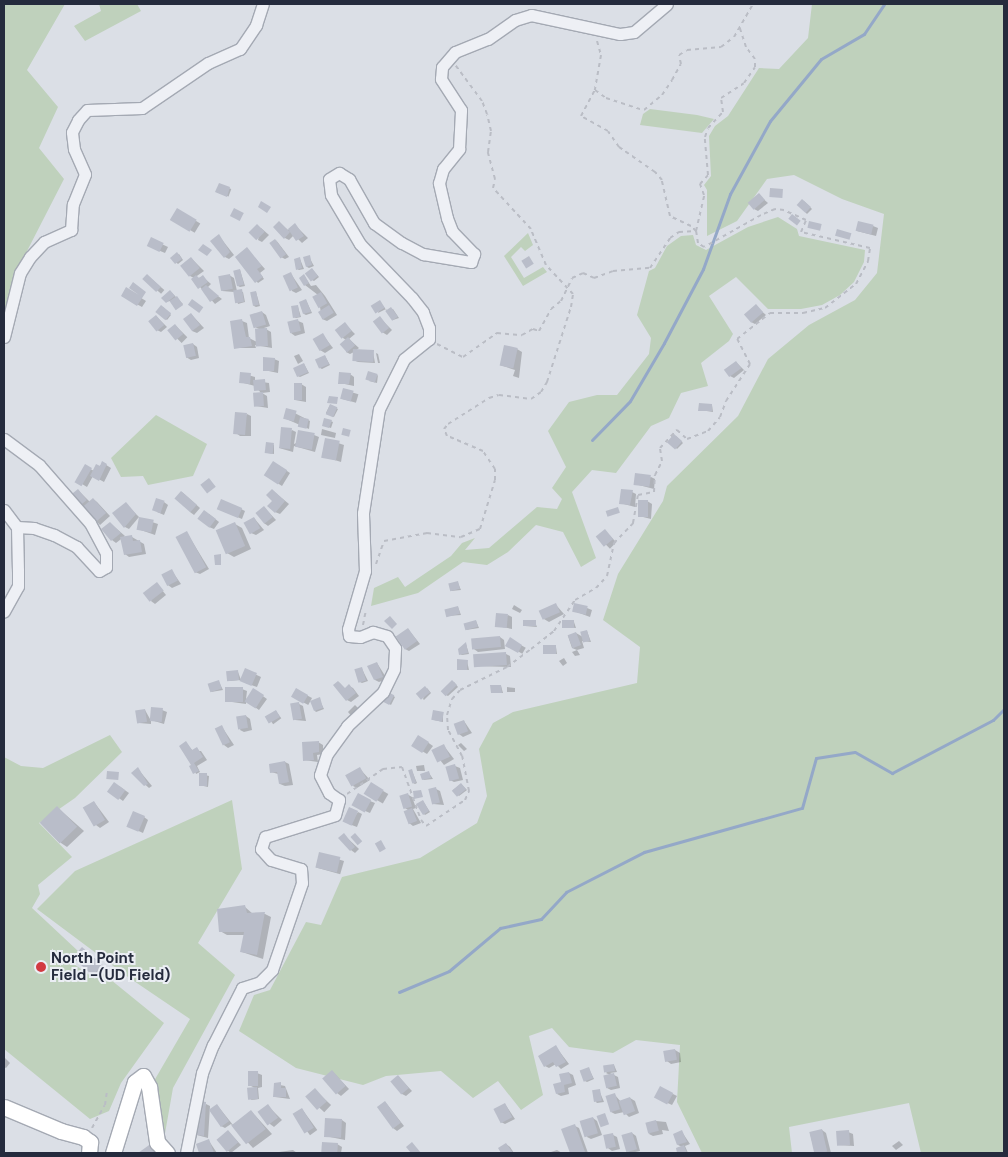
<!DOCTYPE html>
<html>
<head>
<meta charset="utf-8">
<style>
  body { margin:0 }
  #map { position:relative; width:1008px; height:1157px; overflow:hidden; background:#dbdfe6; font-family:"DM Sans",sans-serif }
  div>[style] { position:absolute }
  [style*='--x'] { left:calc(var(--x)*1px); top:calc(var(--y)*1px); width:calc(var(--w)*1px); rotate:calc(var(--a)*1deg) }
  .green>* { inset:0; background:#bfd1bc }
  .shadow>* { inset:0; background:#0003; transform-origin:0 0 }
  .stream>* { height:3px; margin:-1.5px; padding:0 1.5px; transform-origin:1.5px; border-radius:1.5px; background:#94a8c8 }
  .building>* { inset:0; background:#b9bdc9; transform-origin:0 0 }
  .path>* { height:2px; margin-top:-1px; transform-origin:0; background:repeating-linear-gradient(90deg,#babdc5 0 4px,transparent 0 8px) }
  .roads { filter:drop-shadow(1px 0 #a4a9b3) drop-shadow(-1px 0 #a4a9b3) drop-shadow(0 1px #a4a9b3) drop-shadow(0 -1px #a4a9b3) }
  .minor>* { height:11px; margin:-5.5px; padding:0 5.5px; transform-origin:5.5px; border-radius:5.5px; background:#eef0f5 }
  .secondary>* { height:15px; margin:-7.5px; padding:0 7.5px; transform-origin:7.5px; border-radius:7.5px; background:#fff }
  .dots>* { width:14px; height:14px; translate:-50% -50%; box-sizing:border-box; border:2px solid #ebeef4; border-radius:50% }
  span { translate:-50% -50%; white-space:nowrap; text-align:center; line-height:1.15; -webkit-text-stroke:4px #ebeef4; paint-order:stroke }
  .poi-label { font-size:15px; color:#252b3d; font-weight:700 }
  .left { translate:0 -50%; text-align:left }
  .frame { position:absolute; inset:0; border:5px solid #252b3d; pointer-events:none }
</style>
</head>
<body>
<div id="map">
  <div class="green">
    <div style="clip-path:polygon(4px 4px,65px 4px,27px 70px,58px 107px,39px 148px,64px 179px,25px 255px,7px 314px,4px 313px)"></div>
    <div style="clip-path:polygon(99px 4px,137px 4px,141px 11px,85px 41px,74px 26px,101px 11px)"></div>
    <div style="clip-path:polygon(812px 4px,1004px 4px,1004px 1153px,921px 1153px,909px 1103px,789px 1127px,792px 1153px,702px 1153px,677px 1102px,680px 1045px,636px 1040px,613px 1053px,569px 1047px,552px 1028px,529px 1036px,543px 1095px,521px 1110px,498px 1081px,473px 1098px,441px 1071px,386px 1076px,363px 1085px,296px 1068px,239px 1031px,254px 995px,270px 990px,306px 922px,321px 925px,342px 877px,420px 858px,477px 823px,487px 796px,479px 749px,493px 723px,513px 712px,637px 683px,640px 647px,603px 620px,618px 574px,663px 501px,667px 486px,738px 416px,768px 359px,809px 325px,855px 300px,877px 273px,884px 214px,842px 199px,794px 175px,767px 179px,737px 221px,707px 236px,707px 190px,704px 185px,711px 176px,709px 136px,715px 126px,728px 116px,759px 68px,779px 69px,808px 38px)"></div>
    <div style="clip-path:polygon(650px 109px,697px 115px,714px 119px,702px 133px,640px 125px,643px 114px)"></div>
    <div style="clip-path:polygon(778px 217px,797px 229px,799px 236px,865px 250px,864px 262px,854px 282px,840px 295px,822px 305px,801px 309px,768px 309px,736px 277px,709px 296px,733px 334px,729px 341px,701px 363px,708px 386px,681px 393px,669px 418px,651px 426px,616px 473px,592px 470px,572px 492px,596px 558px,581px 567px,563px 532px,536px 525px,508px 552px,487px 565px,463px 562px,418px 593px,371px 606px,374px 588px,398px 577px,405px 587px,451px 556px,462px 543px,475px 538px,465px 550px,489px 548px,537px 507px,557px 509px,562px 499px,552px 488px,566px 467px,548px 431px,569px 402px,597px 395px,617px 395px,649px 354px,651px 338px,637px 315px,649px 271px,655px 268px,667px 246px,681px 236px,693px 235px,696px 245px,706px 250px,748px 227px)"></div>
    <div style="clip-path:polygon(528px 233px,533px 245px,525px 251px,521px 247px,511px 257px,524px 278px,543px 267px,547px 272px,523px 286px,504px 256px)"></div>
    <div style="clip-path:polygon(156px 415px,207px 444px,193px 476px,148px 485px,143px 476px,121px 477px,111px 458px)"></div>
    <div style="clip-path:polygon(110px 735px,122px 752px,75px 798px,39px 823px,72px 857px,38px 885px,40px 894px,32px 908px,78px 951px,71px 962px,95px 979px,100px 971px,164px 1023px,121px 1083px,109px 1111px,90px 1119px,4px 1049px,4px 757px,21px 766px,43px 768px)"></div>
    <div style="clip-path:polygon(232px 800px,242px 869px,198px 943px,235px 975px,173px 1088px,164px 1139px,154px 1081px,190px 1019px,128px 977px,37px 909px,75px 871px)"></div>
  </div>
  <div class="shadow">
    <div style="left:220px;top:185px;width:12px;height:8px;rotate:20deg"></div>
    <div style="clip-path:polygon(759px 195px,768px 203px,758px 211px,754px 209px)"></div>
    <div style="clip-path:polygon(804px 201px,812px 209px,807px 214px,806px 213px)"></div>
    <div style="left:178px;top:210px;width:26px;height:11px;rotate:31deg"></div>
    <div style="clip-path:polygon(279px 223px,288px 230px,295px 225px,308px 238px,302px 243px,294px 235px,289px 240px,285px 238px)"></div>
    <div style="clip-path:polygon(873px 226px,878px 228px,876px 236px,857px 231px)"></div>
    <div style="clip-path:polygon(261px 228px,269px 235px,262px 242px,258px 240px)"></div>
    <div style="clip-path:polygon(219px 236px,234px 255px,229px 259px,225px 257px)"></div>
    <div style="clip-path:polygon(151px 239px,168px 247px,165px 253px,153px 248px)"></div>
    <div style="clip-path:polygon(276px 240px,289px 257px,285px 259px,281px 257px)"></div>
    <div style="clip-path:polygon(247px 249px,265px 269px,260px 273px,264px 279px,258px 283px,237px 257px)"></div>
    <div style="clip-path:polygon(179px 254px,183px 260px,178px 264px,171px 258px)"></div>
    <div style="clip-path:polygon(309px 257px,314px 266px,309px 268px,307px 267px)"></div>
    <div style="clip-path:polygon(191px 258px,204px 271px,194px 278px,190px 276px)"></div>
    <div style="clip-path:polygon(300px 259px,304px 269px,299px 270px,297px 269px)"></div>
    <div style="clip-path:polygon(312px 269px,319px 277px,314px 281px,312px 280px)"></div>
    <div style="clip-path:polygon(240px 270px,245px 286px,240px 287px,238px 286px)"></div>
    <div style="clip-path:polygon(291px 274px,302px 290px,296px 293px,292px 291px)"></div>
    <div style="left:147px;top:275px;width:23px;height:5px;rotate:41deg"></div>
    <div style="clip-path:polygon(229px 275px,234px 278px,237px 291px,243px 292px,245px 302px,238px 304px,234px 292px,222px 291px)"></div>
    <div style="clip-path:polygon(203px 277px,211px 284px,207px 288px,222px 299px,215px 304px,193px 279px)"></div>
    <div style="clip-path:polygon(305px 277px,311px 286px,316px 285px,325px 296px,337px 315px,327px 321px,322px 319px,318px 295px,305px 285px)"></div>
    <div style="clip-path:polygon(127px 289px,146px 301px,142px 307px,122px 296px)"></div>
    <div style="clip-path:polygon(256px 292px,260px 306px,256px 307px,254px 306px)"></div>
    <div style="clip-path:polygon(172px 293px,183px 304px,176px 309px,170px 301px,166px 302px)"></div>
    <div style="clip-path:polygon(306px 300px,312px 313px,306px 315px,304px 314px)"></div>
    <div style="clip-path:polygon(381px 303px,387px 311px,393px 309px,399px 318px,393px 320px,386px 309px,378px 313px)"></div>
    <div style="clip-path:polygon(756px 306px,766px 315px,755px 324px,751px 322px)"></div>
    <div style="clip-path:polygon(163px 307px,171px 315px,167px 320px,157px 312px)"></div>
    <div style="clip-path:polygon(298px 307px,301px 317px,296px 318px,294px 317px)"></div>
    <div style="clip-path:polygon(262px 312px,266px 315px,270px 326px,264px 328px,271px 332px,272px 348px,255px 345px,256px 348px,235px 348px,242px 321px,247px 323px,249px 338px,257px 342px,261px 330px,255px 327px)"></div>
    <div style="clip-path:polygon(191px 314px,204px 328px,197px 333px,192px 331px)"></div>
    <div style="clip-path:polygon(156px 316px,167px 327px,161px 332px,157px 330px)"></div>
    <div style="clip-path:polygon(380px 318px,392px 330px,387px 335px,382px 332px)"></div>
    <div style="clip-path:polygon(298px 321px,303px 323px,305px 333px,295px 336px,291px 333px)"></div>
    <div style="clip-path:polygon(345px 324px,355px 334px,349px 339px,359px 348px,355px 351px,373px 352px,375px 363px,358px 362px,353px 360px,354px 352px,350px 354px,346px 352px,346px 340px,343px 338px)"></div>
    <div style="left:176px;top:326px;width:16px;height:8px;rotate:45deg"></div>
    <div style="clip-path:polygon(323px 335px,333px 348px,325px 353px,320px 350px)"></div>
    <div style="clip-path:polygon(193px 344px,197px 347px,199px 358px,191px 360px,186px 357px)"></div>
    <div style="clip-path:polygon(517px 349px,522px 352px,519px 378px,513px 376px,515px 370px,500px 365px)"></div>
    <div style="clip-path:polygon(376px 353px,378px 354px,380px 363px,378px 363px)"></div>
    <div style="clip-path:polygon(299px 354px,303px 361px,298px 364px,294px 356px)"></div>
    <div style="clip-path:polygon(325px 356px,330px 365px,322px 369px,320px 368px)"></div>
    <div style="clip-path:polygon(274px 359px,279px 361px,278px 373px,264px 370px)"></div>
    <div style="clip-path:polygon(736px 362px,744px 370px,734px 378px,730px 376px)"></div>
    <div style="clip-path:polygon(304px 364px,309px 373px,300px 377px,298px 376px)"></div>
    <div style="clip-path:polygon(241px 373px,255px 377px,255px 381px,269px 383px,270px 392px,262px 393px,267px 396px,268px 408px,256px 406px,261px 393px,255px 386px,240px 382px)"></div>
    <div style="clip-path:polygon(350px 374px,354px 377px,354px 386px,340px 383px)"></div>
    <div style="clip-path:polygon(378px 375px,377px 383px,369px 381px)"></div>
    <div style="clip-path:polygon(301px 384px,306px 387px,306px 402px,295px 400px)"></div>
    <div style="left:344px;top:390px;width:15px;height:9px;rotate:16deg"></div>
    <div style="left:330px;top:405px;width:9px;height:9px;rotate:27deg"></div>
    <div style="clip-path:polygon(712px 405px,713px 412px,700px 410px)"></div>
    <div style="clip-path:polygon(287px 409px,310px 421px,309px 429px,284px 418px)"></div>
    <div style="clip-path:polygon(247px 414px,251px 416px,251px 436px,240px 436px,236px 433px)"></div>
    <div style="clip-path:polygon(325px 419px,333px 422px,331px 428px,325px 426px)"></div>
    <div style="clip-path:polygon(322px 429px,336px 433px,335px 438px,321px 435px)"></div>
    <div style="clip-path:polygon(292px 430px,296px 432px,294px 444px,314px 435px,319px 437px,315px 452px,294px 446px,293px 452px,279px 448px)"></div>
    <div style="clip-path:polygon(676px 436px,683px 443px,677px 449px,676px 448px)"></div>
    <div style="clip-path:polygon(326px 439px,344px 445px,341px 462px,322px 456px)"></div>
    <div style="clip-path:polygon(274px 444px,274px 454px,268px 453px)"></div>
    <div style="clip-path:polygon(103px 463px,111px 468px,104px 482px,93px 476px,87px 487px,77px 481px,85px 466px,94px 471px)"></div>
    <div style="clip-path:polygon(278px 465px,290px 473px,282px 486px,265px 475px)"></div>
    <div style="clip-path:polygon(651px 477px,655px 479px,654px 489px,635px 484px)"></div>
    <div style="clip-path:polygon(78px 490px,90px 502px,93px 499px,97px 502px,110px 516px,100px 525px,80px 505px)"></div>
    <div style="clip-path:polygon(272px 490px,289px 504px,280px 514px,275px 512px)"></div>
    <div style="clip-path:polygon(182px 492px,200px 508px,194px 515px,190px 512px)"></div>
    <div style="clip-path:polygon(632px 492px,636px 494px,635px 507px,620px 503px)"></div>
    <div style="clip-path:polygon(647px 501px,652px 504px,651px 519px,639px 516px)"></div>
    <div style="clip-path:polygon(164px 502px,168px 505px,164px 515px,157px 512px)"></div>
    <div style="clip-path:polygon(126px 504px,139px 517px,129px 529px,125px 527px)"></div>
    <div style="clip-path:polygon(264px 507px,276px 520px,268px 526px,264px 523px)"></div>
    <div style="clip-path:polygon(241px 509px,245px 511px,242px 519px,223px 511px)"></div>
    <div style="clip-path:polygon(209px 514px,219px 522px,214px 529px,209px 527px)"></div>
    <div style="clip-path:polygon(140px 518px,158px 524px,155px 535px,138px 529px)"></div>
    <div style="clip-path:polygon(254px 518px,264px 530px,256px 535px,251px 533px)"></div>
    <div style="clip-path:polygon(110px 523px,125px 536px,116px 543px,112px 540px)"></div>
    <div style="clip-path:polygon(235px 524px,242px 528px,251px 549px,234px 557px,227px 553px)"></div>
    <div style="left:605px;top:531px;width:16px;height:9px;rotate:45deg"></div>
    <div style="clip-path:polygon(187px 533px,209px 569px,200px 574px,195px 572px)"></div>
    <div style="clip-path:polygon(132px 537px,144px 544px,146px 554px,129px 557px,125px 554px)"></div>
    <div style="clip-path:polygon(172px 571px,181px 584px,172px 588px,168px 585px)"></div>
    <div style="clip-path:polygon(458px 583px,461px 590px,451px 591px)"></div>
    <div style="clip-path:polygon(157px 584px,166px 595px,155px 604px,151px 601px)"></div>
    <div style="clip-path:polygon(514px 605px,522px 610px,520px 613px,512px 609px)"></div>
    <div style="clip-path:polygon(556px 605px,564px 614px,549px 622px,544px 619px,541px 613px)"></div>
    <div style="clip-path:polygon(458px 607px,461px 615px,447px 616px)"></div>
    <div style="clip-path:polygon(587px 608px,592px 610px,590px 617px,574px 611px)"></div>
    <div style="clip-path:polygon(508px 615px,512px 617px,512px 629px,497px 626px)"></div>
    <div style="clip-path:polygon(476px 621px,479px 628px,466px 630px)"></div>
    <div style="clip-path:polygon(535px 622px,537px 627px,525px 626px)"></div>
    <div style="clip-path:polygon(574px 622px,576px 628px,564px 627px)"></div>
    <div style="clip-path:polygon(408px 629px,420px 644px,409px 651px,405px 649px)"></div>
    <div style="clip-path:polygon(587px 631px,591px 642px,582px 641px,584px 648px,577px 650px,580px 655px,575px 656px,572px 652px,577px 650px,572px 648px,568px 636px,576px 633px,583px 637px)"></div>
    <div style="clip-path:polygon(500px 637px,504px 640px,505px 649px,478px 652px,474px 649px)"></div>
    <div style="left:510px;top:639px;width:18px;height:7px;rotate:29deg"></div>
    <div style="clip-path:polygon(466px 644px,469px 654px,462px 655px,460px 654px)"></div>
    <div style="clip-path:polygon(556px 647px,557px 654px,544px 654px)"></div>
    <div style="clip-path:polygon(506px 654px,510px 656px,511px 667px,475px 666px)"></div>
    <div style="clip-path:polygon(564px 658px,567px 663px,563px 666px,559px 661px)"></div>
    <div style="clip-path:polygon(467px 661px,469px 670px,458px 669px)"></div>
    <div style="clip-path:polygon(377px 663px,387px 679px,379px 682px,375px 680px)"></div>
    <div style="clip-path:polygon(362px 669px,368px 681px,362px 683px,360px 682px)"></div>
    <div style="clip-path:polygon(246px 670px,261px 677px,257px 687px,246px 683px)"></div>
    <div style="clip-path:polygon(238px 672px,241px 680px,229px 681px)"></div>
    <div style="clip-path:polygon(219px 682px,223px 690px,211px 692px)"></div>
    <div style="clip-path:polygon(339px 682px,345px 689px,349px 686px,353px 688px,359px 696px,351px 702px,347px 700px)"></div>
    <div style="clip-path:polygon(454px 682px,458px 687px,448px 696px,446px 695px)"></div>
    <div style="clip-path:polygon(501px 686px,503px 693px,492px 693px)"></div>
    <div style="clip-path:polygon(507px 687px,515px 688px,515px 692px,507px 692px)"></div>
    <div style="clip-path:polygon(427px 688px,431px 693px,424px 700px,423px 699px)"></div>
    <div style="clip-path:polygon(242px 689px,247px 691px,246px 699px,257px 692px,267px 699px,259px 710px,246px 701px,246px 704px,225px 701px)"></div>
    <div style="left:297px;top:690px;width:17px;height:8px;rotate:28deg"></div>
    <div style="clip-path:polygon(389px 693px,395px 697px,391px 705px,385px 701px)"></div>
    <div style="clip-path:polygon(319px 699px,324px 709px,316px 712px,315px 711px)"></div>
    <div style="clip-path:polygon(299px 704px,303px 706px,306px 721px,295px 720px)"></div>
    <div style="clip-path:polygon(355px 705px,362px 712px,353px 718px,348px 712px)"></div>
    <div style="clip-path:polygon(145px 710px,150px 719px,162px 710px,167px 712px,164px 724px,151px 720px,151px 724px,139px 723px)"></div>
    <div style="left:276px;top:711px;width:9px;height:10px;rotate:54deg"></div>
    <div style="clip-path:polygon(443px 713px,443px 722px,434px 720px)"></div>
    <div style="clip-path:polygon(246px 716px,250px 719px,252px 730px,244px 732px,240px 730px)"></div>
    <div style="clip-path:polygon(464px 721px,472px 733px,463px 737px,459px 734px)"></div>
    <div style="clip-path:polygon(222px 727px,234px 745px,228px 748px,224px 745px)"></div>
    <div style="clip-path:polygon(423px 739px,433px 746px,427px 754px,412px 745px)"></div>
    <div style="clip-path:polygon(318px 742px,323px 745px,323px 754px,317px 755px,318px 762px,304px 760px)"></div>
    <div style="clip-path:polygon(186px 743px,193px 751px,201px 751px,207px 760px,197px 766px,200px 772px,196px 774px)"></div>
    <div style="clip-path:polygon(461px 743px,467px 749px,464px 751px,458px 745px)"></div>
    <div style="clip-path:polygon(444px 746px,454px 759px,444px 765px,433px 751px)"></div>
    <div style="clip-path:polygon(285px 762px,289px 764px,293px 785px,285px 786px,280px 784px,278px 774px,271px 772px)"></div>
    <div style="clip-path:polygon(424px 765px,425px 771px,417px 771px,416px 766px)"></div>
    <div style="clip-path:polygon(455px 766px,460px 768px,463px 780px,454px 782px,450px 780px)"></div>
    <div style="clip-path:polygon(138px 769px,152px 786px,149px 788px,132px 773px)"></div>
    <div style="clip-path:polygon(360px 769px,370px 780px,357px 788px,353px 786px)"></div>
    <div style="clip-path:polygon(412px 771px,417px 783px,415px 784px,413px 783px)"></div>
    <div style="clip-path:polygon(429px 773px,433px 779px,423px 780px)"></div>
    <div style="clip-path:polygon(200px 774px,209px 776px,208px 787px,199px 785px)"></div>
    <div style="left:371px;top:784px;width:20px;height:11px;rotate:30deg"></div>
    <div style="clip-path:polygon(461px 784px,467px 790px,459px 796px,453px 790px)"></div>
    <div style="clip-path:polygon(119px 786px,129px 793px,123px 801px,109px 791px)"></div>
    <div style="clip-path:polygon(436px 789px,440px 791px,444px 805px,433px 804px)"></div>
    <div style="clip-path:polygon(407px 794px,412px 797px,416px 808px,413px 809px,421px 823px,413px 826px,409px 823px,408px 810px,405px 808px)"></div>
    <div style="clip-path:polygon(370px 801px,375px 803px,370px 813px,358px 808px)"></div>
    <div style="clip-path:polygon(423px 801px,430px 812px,425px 815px,424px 814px)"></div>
    <div style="clip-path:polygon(94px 802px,109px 822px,100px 828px,96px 825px)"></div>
    <div style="clip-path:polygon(58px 808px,84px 831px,67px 847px,61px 843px)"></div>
    <div style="clip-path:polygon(358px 812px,362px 814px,357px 827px,349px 824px)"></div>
    <div style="clip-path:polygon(144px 817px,148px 820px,143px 833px,132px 828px)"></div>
    <div style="clip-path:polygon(344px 835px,359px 849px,355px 853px,351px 850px)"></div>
    <div style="left:320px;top:854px;width:25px;height:14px;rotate:16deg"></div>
    <div style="clip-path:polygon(245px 907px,253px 914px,265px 914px,271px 917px,263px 959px,242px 952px,245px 935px,227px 935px,220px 931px)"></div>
    <div style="clip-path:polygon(86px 951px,106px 968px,99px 976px,94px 974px)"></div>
    <div style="clip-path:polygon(556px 1047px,569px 1064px,561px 1069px,556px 1064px,549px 1068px,545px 1066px)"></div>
    <div style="clip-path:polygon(675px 1050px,680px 1053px,681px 1062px,671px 1064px,667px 1061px)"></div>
    <div style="clip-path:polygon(4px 1057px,10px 1063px,6px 1068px,4px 1067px)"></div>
    <div style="clip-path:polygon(614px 1065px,617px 1072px,610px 1073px,618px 1077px,620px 1088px,611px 1090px,607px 1088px,610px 1075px,606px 1073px)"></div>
    <div style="clip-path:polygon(589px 1069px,594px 1079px,587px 1082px,585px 1081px)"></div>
    <div style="clip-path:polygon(332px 1071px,349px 1089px,341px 1096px,337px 1093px)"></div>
    <div style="clip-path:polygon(257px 1073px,262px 1075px,262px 1087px,258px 1088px,259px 1099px,251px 1100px,255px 1088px,249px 1085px)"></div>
    <div style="clip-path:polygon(569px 1073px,573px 1075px,576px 1085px,568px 1088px,569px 1094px,561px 1096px,557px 1094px)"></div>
    <div style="clip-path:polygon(398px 1076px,412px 1091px,406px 1096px,402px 1094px)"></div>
    <div style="clip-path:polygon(275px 1084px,285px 1086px,290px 1099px,275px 1097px)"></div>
    <div style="left:315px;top:1090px;width:22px;height:10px;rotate:43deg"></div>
    <div style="clip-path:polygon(599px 1090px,604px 1102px,597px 1103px,596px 1102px)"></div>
    <div style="clip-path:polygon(673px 1094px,677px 1096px,672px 1105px,659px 1099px)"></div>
    <div style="clip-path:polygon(615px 1095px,621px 1102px,630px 1098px,635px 1101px,639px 1113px,629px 1117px,624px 1112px,615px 1114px,611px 1112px)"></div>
    <div style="clip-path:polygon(386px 1103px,404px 1126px,397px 1131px,393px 1128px)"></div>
    <div style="clip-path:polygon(206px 1104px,210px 1106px,208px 1138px,193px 1134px)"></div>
    <div style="clip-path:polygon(505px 1104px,515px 1119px,505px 1124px,501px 1122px)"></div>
    <div style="clip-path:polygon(217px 1105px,233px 1125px,251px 1111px,272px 1134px,253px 1148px,231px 1124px,225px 1128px,221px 1126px)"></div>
    <div style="clip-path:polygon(268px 1106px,282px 1120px,274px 1127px,270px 1124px)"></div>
    <div style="left:302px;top:1109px;width:26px;height:9px;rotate:54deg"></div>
    <div style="clip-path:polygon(593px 1118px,597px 1121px,602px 1135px,591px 1139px,587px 1137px)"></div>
    <div style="clip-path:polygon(342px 1120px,346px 1123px,345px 1140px,325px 1136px)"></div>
    <div style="clip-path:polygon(656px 1121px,666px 1122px,669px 1131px,662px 1130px,663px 1134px,653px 1136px,649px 1134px)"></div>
    <div style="clip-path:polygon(575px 1126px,579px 1128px,588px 1153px,571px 1153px,563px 1130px)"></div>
    <div style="clip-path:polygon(822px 1130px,826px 1133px,831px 1153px,815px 1153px,810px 1133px)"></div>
    <div style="clip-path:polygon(228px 1131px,241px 1145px,231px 1153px,227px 1150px)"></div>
    <div style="clip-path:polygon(682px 1132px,690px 1144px,685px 1146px,688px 1153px,679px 1153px,677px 1148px,682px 1147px,678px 1145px)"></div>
    <div style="clip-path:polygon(848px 1132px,853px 1134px,854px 1146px,838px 1145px)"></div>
    <div style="clip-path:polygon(632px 1133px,636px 1136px,640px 1151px,631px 1153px,627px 1151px)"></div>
    <div style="clip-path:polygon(613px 1135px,617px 1137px,620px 1149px,612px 1151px,608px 1148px)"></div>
    <div style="clip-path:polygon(209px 1141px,217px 1153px,200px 1153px,197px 1144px)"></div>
    <div style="clip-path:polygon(899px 1141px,903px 1145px,896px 1150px,892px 1146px)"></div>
    <div style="clip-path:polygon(323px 1143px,337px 1144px,342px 1147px,341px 1153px,322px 1153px)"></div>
    <div style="clip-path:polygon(506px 1144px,510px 1147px,514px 1153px,502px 1153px,499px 1149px)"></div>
    <div style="clip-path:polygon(293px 1150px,297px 1153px,279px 1153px,279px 1152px)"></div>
    <div style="clip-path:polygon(557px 1150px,562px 1153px,548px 1153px)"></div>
  </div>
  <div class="stream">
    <div style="--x:592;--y:440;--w:54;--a:-45.7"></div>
    <div style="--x:630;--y:401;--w:67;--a:-59.6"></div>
    <div style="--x:664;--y:343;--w:84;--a:-62.2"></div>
    <div style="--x:703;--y:269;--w:80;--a:-70.2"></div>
    <div style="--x:730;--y:194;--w:83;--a:-61.3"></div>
    <div style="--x:770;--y:121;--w:80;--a:-50.6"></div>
    <div style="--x:821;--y:59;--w:50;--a:-30.2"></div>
    <div style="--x:864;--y:34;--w:36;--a:-56"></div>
    <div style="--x:399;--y:992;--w:54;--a:-22.8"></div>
    <div style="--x:449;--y:971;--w:67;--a:-40.1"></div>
    <div style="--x:500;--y:928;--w:42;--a:-12.4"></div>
    <div style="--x:541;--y:919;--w:37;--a:-47"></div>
    <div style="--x:566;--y:892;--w:88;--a:-27.1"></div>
    <div style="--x:644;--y:852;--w:164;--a:-15.6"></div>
    <div style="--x:802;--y:808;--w:52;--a:-74.4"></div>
    <div style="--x:816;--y:758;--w:39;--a:-9"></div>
    <div style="--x:855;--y:752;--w:43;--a:29.6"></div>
    <div style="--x:892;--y:773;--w:114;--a:-27.7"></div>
    <div style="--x:993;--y:720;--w:16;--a:-45"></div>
  </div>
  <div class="building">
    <div style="clip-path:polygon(219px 183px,230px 187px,227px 197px,215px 192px)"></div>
    <div style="left:770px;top:188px;width:13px;height:9px;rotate:4deg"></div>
    <div style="left:759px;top:193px;width:9px;height:15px;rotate:49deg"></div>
    <div style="left:802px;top:199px;width:12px;height:8px;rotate:42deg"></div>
    <div style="clip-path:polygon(261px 201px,271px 207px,267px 213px,258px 207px)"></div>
    <div style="left:177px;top:208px;width:23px;height:14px;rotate:31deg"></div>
    <div style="left:234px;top:208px;width:11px;height:9px;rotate:27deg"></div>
    <div style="left:792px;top:214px;width:11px;height:6px;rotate:38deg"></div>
    <div style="clip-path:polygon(279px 221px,290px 232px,288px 229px,295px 223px,304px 236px,296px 241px,290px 232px,284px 239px,273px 227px)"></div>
    <div style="left:809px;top:221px;width:13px;height:7px;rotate:13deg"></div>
    <div style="left:858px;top:221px;width:16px;height:10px;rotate:14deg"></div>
    <div style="left:257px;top:224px;width:11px;height:12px;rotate:45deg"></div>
    <div style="left:837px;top:229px;width:15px;height:7px;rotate:16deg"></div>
    <div style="clip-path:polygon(219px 234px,230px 252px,224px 258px,210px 241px)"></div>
    <div style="left:151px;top:237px;width:14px;height:10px;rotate:25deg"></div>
    <div style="left:275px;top:239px;width:19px;height:7px;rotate:54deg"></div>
    <div style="clip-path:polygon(203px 244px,212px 250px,207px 256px,198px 250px)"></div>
    <div style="clip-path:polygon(247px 247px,262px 266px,257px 269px,263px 277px,255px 283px,235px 257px)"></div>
    <div style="clip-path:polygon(177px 252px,182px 259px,175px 264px,170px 258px)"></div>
    <div style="clip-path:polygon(310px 255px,312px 265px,306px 267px,303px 257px)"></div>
    <div style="left:529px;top:256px;width:9px;height:9px;rotate:58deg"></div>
    <div style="left:191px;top:257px;width:14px;height:14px;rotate:51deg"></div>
    <div style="clip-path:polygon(300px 257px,302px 268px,296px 270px,294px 259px)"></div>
    <div style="left:312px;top:268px;width:10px;height:9px;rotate:53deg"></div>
    <div style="left:240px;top:269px;width:16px;height:7px;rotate:76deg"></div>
    <div style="left:291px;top:272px;width:17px;height:9px;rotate:66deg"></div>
    <div style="left:147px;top:274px;width:19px;height:7px;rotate:43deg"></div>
    <div style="left:230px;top:274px;width:15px;height:12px;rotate:79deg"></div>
    <div style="clip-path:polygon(304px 274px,309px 283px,304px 286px,299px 278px)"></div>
    <div style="clip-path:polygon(196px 275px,199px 278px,203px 275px,208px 282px,198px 289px,191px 279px)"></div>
    <div style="clip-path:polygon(133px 282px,146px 292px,137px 306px,121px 296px,126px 287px,139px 295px,129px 288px)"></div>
    <div style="clip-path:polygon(206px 285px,219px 296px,210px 302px,201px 289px)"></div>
    <div style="left:242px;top:289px;width:13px;height:9px;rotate:81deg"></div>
    <div style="clip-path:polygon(170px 290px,175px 296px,166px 303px,161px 298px)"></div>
    <div style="left:256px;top:291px;width:14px;height:6px;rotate:78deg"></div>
    <div style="left:321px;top:292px;width:13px;height:10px;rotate:61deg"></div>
    <div style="left:177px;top:296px;width:11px;height:9px;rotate:56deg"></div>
    <div style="left:192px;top:299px;width:14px;height:7px;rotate:36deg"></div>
    <div style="clip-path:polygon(306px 299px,311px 312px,303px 314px,299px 302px)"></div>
    <div style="left:380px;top:300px;width:9px;height:11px;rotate:58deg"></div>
    <div style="left:756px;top:304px;width:11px;height:16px;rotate:49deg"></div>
    <div style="left:161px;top:305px;width:13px;height:9px;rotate:39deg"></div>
    <div style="left:298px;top:305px;width:12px;height:7px;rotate:81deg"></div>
    <div style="left:329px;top:305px;width:9px;height:13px;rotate:58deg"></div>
    <div style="left:391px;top:307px;width:12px;height:7px;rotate:55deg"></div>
    <div style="left:262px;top:311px;width:14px;height:13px;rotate:73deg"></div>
    <div style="left:191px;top:313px;width:15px;height:10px;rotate:53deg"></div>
    <div style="left:156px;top:315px;width:13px;height:10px;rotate:51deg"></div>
    <div style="left:380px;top:316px;width:15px;height:9px;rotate:53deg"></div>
    <div style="clip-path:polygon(242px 319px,246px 337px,250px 337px,252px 346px,234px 349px,230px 321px)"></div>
    <div style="left:298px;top:319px;width:12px;height:11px;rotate:76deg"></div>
    <div style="left:345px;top:322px;width:11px;height:13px;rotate:52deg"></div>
    <div style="left:175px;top:324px;width:13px;height:10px;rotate:51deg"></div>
    <div style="left:267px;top:328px;width:18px;height:12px;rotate:87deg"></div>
    <div style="left:323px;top:333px;width:14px;height:12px;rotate:60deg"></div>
    <div style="left:348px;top:337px;width:11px;height:11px;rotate:49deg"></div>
    <div style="left:193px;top:343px;width:13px;height:10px;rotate:77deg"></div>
    <div style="left:504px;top:345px;width:14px;height:21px;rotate:12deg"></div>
    <div style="left:353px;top:349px;width:21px;height:12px;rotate:3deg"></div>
    <div style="left:325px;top:355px;width:10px;height:11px;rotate:66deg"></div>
    <div style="clip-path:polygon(263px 357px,275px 358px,274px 371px,263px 371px)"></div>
    <div style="left:736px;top:361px;width:9px;height:15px;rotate:54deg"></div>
    <div style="left:304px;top:363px;width:10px;height:12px;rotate:66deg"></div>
    <div style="left:368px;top:371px;width:10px;height:9px;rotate:17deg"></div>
    <div style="left:240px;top:372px;width:11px;height:11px;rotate:5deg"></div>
    <div style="clip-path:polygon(339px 372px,351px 373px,349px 384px,338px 384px)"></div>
    <div style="left:265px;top:379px;width:11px;height:12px;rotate:85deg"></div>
    <div style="left:294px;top:383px;width:8px;height:17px"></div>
    <div style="left:343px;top:388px;width:11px;height:11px;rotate:15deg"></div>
    <div style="left:263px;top:392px;width:14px;height:10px;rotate:86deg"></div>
    <div style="clip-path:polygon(329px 396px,338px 397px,337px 404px,327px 403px)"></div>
    <div style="clip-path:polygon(699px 403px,712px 404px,712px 411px,698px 411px)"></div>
    <div style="left:330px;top:404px;width:8px;height:11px;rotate:23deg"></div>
    <div style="left:286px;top:408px;width:11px;height:11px;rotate:15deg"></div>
    <div style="left:235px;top:412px;width:12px;height:22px;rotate:5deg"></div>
    <div style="left:300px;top:417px;width:9px;height:10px;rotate:13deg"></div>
    <div style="clip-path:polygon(324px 418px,332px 420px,329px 428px,322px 426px)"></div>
    <div style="left:281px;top:427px;width:11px;height:21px;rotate:5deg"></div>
    <div style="left:343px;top:428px;width:8px;height:7px;rotate:14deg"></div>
    <div style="left:298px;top:430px;width:17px;height:17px;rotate:10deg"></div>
    <div style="left:674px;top:434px;width:11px;height:11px;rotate:41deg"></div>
    <div style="left:325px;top:438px;width:15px;height:20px;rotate:11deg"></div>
    <div style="left:266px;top:442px;width:8px;height:11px;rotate:7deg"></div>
    <div style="clip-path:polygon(102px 461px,107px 464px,99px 481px,90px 476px,96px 464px,100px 466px)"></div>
    <div style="left:273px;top:461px;width:17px;height:17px;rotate:33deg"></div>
    <div style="left:85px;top:464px;width:8px;height:21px;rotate:30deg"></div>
    <div style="left:635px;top:473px;width:16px;height:12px;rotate:7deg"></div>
    <div style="left:209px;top:478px;width:11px;height:11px;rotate:52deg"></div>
    <div style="left:78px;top:489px;width:14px;height:10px;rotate:51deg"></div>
    <div style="clip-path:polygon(272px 489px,285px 501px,275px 513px,267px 506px,272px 501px,266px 495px)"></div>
    <div style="clip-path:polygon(621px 489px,633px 490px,630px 505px,619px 504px)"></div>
    <div style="left:181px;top:491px;width:21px;height:10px;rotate:41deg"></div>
    <div style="left:93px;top:498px;width:20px;height:16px;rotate:49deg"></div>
    <div style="left:156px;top:498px;width:9px;height:13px;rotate:18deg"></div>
    <div style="left:221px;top:499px;width:23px;height:11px;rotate:23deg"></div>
    <div style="left:638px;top:500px;width:10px;height:17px"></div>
    <div style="clip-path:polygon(126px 502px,136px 514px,124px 528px,112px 513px)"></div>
    <div style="left:264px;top:506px;width:14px;height:11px;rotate:51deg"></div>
    <div style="left:618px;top:507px;width:6px;height:13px;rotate:72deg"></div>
    <div style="left:204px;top:510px;width:15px;height:11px;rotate:37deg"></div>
    <div style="left:139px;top:517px;width:15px;height:13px;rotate:11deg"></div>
    <div style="left:254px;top:517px;width:13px;height:12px;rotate:61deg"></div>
    <div style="clip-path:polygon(110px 522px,121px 533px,111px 541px,101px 529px)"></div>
    <div style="left:235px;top:522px;width:26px;height:21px;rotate:67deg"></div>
    <div style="left:605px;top:529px;width:13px;height:12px;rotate:51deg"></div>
    <div style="left:187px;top:531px;width:41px;height:13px;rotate:62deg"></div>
    <div style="clip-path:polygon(132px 535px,133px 541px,140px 540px,142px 552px,124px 555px,120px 537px)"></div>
    <div style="clip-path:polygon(221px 554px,221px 565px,215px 565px,214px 555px)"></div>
    <div style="left:172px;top:569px;width:13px;height:12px;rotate:63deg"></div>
    <div style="left:458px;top:581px;width:8px;height:10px;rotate:76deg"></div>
    <div style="left:157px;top:582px;width:11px;height:18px;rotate:52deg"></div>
    <div style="left:556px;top:603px;width:10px;height:19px;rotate:66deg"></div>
    <div style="left:574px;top:603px;width:14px;height:9px;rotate:12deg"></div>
    <div style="left:458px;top:606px;width:8px;height:14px;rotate:76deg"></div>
    <div style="left:496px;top:613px;width:12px;height:14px;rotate:5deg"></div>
    <div style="clip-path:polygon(390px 616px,397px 624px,392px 629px,384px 621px)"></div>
    <div style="left:476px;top:620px;width:7px;height:13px;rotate:74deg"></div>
    <div style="left:536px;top:620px;width:6px;height:13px;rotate:90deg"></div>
    <div style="left:562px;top:620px;width:12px;height:8px"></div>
    <div style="left:408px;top:628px;width:16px;height:15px;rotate:55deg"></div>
    <div style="left:587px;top:630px;width:11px;height:7px;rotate:75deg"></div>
    <div style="left:576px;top:632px;width:14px;height:9px;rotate:69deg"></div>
    <div style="left:500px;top:636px;width:11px;height:29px;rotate:85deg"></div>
    <div style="clip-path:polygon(510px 637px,522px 645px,518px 653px,505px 646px)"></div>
    <div style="clip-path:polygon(466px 642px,468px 653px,459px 655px,458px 649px)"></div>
    <div style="left:556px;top:645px;width:9px;height:13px;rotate:90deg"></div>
    <div style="left:506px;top:652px;width:13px;height:33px;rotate:86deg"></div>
    <div style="clip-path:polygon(457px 659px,468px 660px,467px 670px,457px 670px)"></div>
    <div style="clip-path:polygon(377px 662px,383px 677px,374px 680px,367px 666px)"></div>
    <div style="left:362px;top:667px;width:14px;height:8px;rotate:73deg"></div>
    <div style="left:245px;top:668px;width:13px;height:14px;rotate:23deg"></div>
    <div style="left:238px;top:670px;width:10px;height:12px;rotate:84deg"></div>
    <div style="left:219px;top:680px;width:9px;height:12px;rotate:72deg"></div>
    <div style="left:452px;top:680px;width:7px;height:16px;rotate:45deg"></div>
    <div style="clip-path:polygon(338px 681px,345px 688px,349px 684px,356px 693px,346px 701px,333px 685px)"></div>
    <div style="clip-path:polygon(490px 685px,501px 685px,502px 693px,491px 693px)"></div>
    <div style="left:425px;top:686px;width:8px;height:12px;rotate:50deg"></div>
    <div style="left:225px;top:687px;width:18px;height:15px"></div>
    <div style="left:253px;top:688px;width:13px;height:16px;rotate:32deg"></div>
    <div style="left:296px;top:688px;width:14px;height:10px;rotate:30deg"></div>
    <div style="left:388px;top:692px;width:7px;height:11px;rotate:27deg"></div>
    <div style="clip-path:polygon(320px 697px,323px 708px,314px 711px,310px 701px)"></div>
    <div style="left:299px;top:702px;width:17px;height:9px;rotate:80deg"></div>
    <div style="left:151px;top:707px;width:12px;height:14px;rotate:5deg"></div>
    <div style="left:145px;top:709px;width:13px;height:10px;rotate:81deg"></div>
    <div style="left:276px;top:710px;width:8px;height:13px;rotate:60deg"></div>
    <div style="left:433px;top:710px;width:11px;height:10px;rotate:10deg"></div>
    <div style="left:246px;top:715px;width:13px;height:10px;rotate:81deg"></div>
    <div style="left:464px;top:720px;width:12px;height:11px;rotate:70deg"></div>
    <div style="left:222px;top:725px;width:19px;height:8px;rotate:65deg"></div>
    <div style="left:418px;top:735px;width:13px;height:13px;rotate:32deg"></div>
    <div style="clip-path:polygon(186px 741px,192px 750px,197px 747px,203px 757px,194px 763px,199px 771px,193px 774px,189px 766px,191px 765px,179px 746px)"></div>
    <div style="clip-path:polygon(319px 741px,319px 752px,313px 753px,314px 760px,303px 761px,302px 742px)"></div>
    <div style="left:444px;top:744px;width:14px;height:14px;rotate:65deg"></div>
    <div style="clip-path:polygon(285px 761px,289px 782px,279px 784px,277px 772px,270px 773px,269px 764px)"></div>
    <div style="left:455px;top:764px;width:15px;height:10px;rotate:74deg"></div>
    <div style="clip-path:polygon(138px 767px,148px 784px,144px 786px,131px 773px)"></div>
    <div style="left:360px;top:767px;width:13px;height:17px;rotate:61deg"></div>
    <div style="left:412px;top:769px;width:14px;height:4px;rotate:73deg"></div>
    <div style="left:107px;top:771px;width:12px;height:8px;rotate:5deg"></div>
    <div style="clip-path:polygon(429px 771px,431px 778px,422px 780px,420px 774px)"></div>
    <div style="left:199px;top:773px;width:8px;height:13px"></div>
    <div style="left:114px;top:782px;width:14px;height:12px;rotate:36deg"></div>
    <div style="left:371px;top:782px;width:15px;height:14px;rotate:32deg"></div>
    <div style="left:461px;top:783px;width:8px;height:12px;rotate:50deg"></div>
    <div style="left:436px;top:787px;width:16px;height:8px;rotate:76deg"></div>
    <div style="clip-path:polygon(421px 790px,423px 797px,414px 799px,413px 791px)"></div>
    <div style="left:358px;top:793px;width:15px;height:14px;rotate:28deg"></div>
    <div style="left:408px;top:793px;width:14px;height:9px;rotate:73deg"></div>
    <div style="clip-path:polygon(423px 800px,429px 811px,423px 815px,416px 804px)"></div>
    <div style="left:94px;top:801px;width:22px;height:13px;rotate:60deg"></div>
    <div style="left:57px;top:806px;width:29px;height:24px;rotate:46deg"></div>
    <div style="left:349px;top:807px;width:10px;height:16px;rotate:24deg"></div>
    <div style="left:412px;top:808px;width:14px;height:9px;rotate:69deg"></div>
    <div style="left:133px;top:811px;width:13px;height:17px;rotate:23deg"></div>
    <div style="clip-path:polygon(344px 833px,355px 847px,350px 851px,338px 838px)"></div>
    <div style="left:355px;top:833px;width:11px;height:6px;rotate:49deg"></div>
    <div style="left:381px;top:840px;width:10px;height:7px;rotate:61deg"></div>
    <div style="left:319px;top:852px;width:22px;height:16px;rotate:13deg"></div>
    <div style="clip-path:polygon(245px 905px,247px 913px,265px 912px,257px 955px,240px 952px,244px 932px,219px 932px,217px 909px)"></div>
    <div style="left:82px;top:947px;width:27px;height:14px;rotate:42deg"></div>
    <div style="clip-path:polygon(556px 1045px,566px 1062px,556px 1067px,553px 1062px,544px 1067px,538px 1056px)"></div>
    <div style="left:675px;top:1049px;width:11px;height:12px;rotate:80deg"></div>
    <div style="left:614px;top:1064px;width:7px;height:11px;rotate:82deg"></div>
    <div style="left:589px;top:1067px;width:12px;height:10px;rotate:70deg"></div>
    <div style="left:332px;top:1070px;width:21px;height:13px;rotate:49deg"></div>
    <div style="left:258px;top:1071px;width:15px;height:10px;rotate:90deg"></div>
    <div style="clip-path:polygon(569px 1072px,572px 1083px,564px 1085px,565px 1092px,556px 1094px,553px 1084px,561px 1082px,559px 1074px)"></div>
    <div style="left:614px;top:1073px;width:13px;height:11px;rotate:77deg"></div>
    <div style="left:398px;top:1075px;width:17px;height:10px;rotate:50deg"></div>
    <div style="clip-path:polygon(281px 1082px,281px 1088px,286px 1088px,286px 1097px,273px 1097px,274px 1083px)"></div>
    <div style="left:660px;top:1086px;width:15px;height:13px;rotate:28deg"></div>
    <div style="left:257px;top:1087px;width:12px;height:10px;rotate:85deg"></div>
    <div style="left:315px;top:1088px;width:18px;height:13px;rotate:49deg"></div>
    <div style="left:600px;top:1089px;width:12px;height:8px;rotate:81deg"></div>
    <div style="left:615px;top:1093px;width:17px;height:10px;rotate:73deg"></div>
    <div style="left:630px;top:1097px;width:15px;height:12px;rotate:70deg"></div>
    <div style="clip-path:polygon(198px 1101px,206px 1102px,204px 1136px,191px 1134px)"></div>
    <div style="left:385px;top:1101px;width:27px;height:10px;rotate:54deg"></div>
    <div style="left:505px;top:1103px;width:16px;height:13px;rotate:63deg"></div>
    <div style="left:217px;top:1104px;width:21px;height:10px;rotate:55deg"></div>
    <div style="left:268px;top:1104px;width:17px;height:13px;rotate:54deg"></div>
    <div style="left:302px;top:1108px;width:23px;height:11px;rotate:59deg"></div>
    <div style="left:251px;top:1110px;width:24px;height:25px;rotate:52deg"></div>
    <div style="left:605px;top:1113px;width:12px;height:9px;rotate:70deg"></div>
    <div style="left:593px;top:1117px;width:17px;height:14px;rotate:73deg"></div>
    <div style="left:325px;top:1118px;width:17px;height:19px;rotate:3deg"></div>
    <div style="left:656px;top:1120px;width:11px;height:11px;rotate:75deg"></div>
    <div style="clip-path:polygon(575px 1124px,585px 1152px,580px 1153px,570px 1153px,561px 1129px)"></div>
    <div style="left:822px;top:1129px;width:23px;height:13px;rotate:77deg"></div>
    <div style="left:228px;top:1130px;width:16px;height:15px;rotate:50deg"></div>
    <div style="clip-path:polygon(682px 1130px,687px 1142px,677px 1145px,673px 1134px)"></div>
    <div style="left:849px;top:1130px;width:15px;height:13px;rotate:86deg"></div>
    <div style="left:632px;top:1132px;width:18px;height:11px;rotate:74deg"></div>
    <div style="left:613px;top:1133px;width:14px;height:10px;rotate:78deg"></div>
    <div style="clip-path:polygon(209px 1139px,214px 1153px,199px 1153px,196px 1144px)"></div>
    <div style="left:322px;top:1142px;width:16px;height:11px;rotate:4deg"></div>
    <div style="clip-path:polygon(412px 1142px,421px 1153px,411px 1153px,406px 1147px)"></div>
    <div style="clip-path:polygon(152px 1143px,161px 1153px,138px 1153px)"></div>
    <div style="clip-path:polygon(506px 1143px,513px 1153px,501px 1153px,498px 1148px)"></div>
    <div style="clip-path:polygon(684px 1145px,687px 1153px,677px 1153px,676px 1148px)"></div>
  </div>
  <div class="path">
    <div style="--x:597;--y:41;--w:15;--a:74"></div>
    <div style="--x:601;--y:55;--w:36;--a:100"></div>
    <div style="--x:595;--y:90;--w:14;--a:36"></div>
    <div style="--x:606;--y:98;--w:40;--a:18"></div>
    <div style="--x:644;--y:110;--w:23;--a:-40"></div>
    <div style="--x:662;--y:95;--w:18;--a:-56"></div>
    <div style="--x:672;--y:80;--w:18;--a:-61"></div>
    <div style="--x:681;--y:64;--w:9;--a:-103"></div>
    <div style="--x:679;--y:55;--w:9;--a:-32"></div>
    <div style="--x:687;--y:50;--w:34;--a:-5"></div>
    <div style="--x:721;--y:47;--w:16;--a:-38"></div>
    <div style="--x:734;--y:37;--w:38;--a:-60"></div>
    <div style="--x:437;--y:344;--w:29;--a:27"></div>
    <div style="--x:463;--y:357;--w:42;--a:-35.2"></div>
    <div style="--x:497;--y:333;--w:25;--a:5"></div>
    <div style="--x:522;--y:335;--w:13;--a:-29"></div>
    <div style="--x:533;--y:329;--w:6;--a:18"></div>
    <div style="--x:539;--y:331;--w:25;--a:-61"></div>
    <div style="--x:551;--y:309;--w:13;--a:-39"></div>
    <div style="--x:561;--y:301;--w:25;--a:-64"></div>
    <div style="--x:572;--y:278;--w:12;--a:-24"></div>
    <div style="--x:583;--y:273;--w:12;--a:24"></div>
    <div style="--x:594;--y:278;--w:20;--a:-20"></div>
    <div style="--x:613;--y:271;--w:37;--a:-5"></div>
    <div style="--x:650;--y:268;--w:36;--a:-56"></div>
    <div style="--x:670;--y:238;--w:11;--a:-34"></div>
    <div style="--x:679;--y:232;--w:17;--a:-3"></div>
    <div style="--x:696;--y:231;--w:37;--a:-77"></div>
    <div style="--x:704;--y:195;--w:12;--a:-110"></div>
    <div style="--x:700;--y:184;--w:12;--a:-48"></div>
    <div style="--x:708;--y:175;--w:38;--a:-95"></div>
    <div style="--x:705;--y:137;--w:9;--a:-72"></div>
    <div style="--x:708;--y:128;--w:22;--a:-47"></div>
    <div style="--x:723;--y:112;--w:14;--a:-98"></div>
    <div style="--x:721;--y:98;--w:27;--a:-33"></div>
    <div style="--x:744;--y:83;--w:19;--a:-55"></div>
    <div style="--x:755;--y:67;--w:8;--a:-90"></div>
    <div style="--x:755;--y:59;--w:15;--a:-127"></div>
    <div style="--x:746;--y:47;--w:20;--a:-108"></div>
    <div style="--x:376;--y:564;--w:24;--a:-71"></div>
    <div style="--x:384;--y:541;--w:44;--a:-10.5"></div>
    <div style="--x:427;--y:533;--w:34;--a:7"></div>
    <div style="--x:461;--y:537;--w:21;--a:-23"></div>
    <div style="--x:480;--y:529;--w:51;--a:-73"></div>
    <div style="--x:495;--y:480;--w:11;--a:-90"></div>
    <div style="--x:495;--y:469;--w:22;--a:-124"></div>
    <div style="--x:483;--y:451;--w:39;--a:-157"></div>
    <div style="--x:447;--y:436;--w:8;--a:-113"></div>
    <div style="--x:444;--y:429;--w:6;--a:-51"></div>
    <div style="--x:448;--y:424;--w:49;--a:-32.4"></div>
    <div style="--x:489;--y:398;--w:10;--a:-17"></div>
    <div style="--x:499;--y:395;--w:32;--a:7"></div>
    <div style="--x:531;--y:399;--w:12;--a:-35"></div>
    <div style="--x:541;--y:392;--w:12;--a:-59"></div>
    <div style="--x:547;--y:382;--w:79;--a:-72.3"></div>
    <div style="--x:571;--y:307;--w:13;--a:-81"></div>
    <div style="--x:573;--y:294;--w:40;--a:-133"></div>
    <div style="--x:546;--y:265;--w:39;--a:-113"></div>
    <div style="--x:531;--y:229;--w:56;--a:-132.8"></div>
    <div style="--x:493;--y:188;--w:9;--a:-77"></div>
    <div style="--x:495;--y:179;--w:28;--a:-105"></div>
    <div style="--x:488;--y:152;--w:21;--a:-82"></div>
    <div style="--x:491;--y:131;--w:17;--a:-103"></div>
    <div style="--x:487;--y:114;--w:14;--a:-111"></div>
    <div style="--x:482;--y:101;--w:44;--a:-126.6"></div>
    <div style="--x:363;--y:625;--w:15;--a:-79"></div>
    <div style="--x:347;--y:794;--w:44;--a:-34.8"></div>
    <div style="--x:383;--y:769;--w:19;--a:-6"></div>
    <div style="--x:402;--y:767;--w:56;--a:70.3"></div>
    <div style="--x:421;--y:820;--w:8;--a:50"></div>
    <div style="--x:426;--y:826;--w:47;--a:-33.7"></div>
    <div style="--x:465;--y:800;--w:10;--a:-66"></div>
    <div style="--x:469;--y:791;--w:36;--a:-101"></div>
    <div style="--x:462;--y:756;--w:30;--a:-118"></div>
    <div style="--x:448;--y:730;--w:15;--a:-94"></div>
    <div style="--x:447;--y:715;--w:17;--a:-73"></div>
    <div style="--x:452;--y:699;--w:12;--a:-48"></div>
    <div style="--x:460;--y:690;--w:52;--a:-26.1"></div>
    <div style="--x:507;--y:667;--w:30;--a:-37"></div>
    <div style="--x:531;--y:649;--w:29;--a:-38"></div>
    <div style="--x:554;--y:631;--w:37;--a:-56"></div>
    <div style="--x:575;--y:600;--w:24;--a:-30"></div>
    <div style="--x:596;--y:588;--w:16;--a:-47"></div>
    <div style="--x:607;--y:576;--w:34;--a:-78"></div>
    <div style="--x:614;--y:543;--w:28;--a:-46"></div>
    <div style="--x:633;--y:523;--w:28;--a:-80"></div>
    <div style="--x:638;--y:495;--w:16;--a:-11"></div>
    <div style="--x:654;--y:492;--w:17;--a:-87"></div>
    <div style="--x:655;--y:475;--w:16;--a:-63"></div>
    <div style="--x:662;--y:461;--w:13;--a:-99"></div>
    <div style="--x:660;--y:448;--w:25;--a:-47"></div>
    <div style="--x:677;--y:430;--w:13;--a:42"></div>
    <div style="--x:687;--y:439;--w:22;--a:-21"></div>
    <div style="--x:708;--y:431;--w:18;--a:-49"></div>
    <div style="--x:720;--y:417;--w:17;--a:-69"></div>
    <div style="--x:726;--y:401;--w:44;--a:-57"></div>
    <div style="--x:750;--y:364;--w:28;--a:-117"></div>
    <div style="--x:737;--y:339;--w:42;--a:-38.2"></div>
    <div style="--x:770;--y:313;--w:33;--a:0"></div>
    <div style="--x:803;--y:313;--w:23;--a:-13"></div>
    <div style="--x:825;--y:308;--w:39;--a:-38"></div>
    <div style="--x:856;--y:284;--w:26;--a:-62"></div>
    <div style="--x:868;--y:261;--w:13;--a:-81"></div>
    <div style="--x:870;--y:248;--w:71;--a:-166.9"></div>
    <div style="--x:801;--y:232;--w:13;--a:-67"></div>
    <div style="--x:806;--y:220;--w:24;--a:-156"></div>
    <div style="--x:784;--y:210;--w:9;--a:-174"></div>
    <div style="--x:775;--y:209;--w:15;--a:157"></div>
    <div style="--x:761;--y:215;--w:65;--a:150.7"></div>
    <div style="--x:704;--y:247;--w:7;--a:-146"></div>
    <div style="--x:698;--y:243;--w:12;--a:-99"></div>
    <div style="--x:696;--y:231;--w:7;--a:-135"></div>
    <div style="--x:691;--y:226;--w:23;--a:-155"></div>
    <div style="--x:670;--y:216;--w:37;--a:-103"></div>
    <div style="--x:662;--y:180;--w:11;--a:-131"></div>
    <div style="--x:655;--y:172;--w:44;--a:-145.2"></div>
    <div style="--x:619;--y:147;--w:19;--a:-125"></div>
    <div style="--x:608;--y:131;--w:31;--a:-151"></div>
    <div style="--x:581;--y:116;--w:30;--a:-62"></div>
    <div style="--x:92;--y:1128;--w:26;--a:-61"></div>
    <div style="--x:105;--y:1105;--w:14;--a:-82"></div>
  </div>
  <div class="roads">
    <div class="minor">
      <div style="--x:4;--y:337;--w:66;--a:-76"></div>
      <div style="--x:20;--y:273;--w:19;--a:-58"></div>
      <div style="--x:30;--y:257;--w:21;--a:-47"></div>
      <div style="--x:44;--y:242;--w:30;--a:-24"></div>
      <div style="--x:71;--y:230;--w:26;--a:-86"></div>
      <div style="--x:73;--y:204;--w:32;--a:-68"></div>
      <div style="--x:85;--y:174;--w:27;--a:-114"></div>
      <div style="--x:74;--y:149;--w:17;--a:-97"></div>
      <div style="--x:72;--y:132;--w:13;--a:-63"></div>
      <div style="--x:78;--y:120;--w:13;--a:-48"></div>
      <div style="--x:87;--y:110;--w:55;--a:-2.1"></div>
      <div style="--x:142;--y:108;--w:80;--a:-34.3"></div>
      <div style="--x:208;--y:63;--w:35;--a:-24"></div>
      <div style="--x:240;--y:49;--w:29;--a:-56"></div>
      <div style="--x:256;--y:25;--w:22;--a:-72"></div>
      <div style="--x:4;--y:439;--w:44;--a:36.6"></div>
      <div style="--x:39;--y:465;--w:77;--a:48.7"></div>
      <div style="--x:90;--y:523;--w:34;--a:62"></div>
      <div style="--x:106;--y:553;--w:14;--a:90"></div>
      <div style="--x:106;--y:567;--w:8;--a:150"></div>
      <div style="--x:99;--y:571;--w:33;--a:-133"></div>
      <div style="--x:77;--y:547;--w:26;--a:-152"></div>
      <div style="--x:54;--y:535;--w:21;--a:-161"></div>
      <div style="--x:34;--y:528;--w:17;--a:-177"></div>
      <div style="--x:4;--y:510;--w:21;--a:53"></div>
      <div style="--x:17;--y:527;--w:44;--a:88.7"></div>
      <div style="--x:18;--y:571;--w:15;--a:90"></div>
      <div style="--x:18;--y:586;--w:29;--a:119"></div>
      <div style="--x:186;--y:1153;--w:82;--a:-78.7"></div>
      <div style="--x:202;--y:1073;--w:30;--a:-69"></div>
      <div style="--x:213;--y:1045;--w:64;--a:-63"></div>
      <div style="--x:242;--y:988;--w:19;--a:-18"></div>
      <div style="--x:260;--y:982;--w:17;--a:-45"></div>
      <div style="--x:272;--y:970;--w:92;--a:-71"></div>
      <div style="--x:302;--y:883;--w:14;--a:-94"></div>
      <div style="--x:301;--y:869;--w:31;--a:-163"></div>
      <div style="--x:271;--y:860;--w:15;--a:-132"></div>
      <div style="--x:261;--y:849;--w:13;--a:-72"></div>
      <div style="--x:265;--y:837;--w:73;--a:-17.4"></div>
      <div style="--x:335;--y:815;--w:16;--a:-75"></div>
      <div style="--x:339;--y:800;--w:12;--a:-145"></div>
      <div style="--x:329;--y:793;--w:20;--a:-117"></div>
      <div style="--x:320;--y:775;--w:22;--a:-72"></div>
      <div style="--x:327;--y:754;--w:34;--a:-54"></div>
      <div style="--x:347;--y:726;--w:50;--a:-43.4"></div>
      <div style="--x:383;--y:692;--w:25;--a:-64"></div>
      <div style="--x:394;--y:669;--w:21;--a:-87"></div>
      <div style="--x:395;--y:648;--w:14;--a:-124"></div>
      <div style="--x:387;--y:636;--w:15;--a:-164"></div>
      <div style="--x:373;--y:632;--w:14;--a:159"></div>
      <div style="--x:360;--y:637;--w:11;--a:-175"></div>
      <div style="--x:349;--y:636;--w:7;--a:-98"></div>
      <div style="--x:348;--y:629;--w:60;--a:-73.7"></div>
      <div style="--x:365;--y:571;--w:58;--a:-92"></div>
      <div style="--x:363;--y:513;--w:105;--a:-81.3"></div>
      <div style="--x:379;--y:409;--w:56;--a:-63.4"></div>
      <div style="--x:404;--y:359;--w:32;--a:-39"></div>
      <div style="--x:429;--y:339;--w:11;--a:-90"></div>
      <div style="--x:429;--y:328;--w:17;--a:-111"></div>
      <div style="--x:423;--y:312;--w:18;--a:-128"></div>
      <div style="--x:412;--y:298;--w:75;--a:-133.9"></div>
      <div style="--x:360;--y:244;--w:57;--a:-120.6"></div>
      <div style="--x:331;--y:195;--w:16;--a:-97"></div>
      <div style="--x:329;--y:179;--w:12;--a:-31"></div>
      <div style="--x:339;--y:173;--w:12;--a:31"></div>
      <div style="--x:349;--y:179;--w:51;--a:60.4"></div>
      <div style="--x:374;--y:223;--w:34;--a:36"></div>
      <div style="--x:402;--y:243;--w:24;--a:28"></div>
      <div style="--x:423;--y:254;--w:49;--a:9.5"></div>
      <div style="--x:471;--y:262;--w:9;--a:-69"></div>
      <div style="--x:474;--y:254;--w:32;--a:-134"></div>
      <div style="--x:452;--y:231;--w:14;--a:-111"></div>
      <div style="--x:447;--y:218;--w:36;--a:-103"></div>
      <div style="--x:439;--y:183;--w:15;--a:-74"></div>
      <div style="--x:443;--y:169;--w:26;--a:-51"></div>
      <div style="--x:459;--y:149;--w:39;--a:-87"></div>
      <div style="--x:461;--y:110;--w:37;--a:-123"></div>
      <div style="--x:441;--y:79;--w:12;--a:-85"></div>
      <div style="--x:442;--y:67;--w:20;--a:-49"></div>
      <div style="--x:455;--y:52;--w:35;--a:-22"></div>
      <div style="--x:488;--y:39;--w:33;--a:-35"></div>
      <div style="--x:515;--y:20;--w:17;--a:-17"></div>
      <div style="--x:531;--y:15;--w:91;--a:12.1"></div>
      <div style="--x:620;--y:34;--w:14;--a:-8"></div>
      <div style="--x:634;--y:32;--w:43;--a:-40.3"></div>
    </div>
    <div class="secondary">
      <div style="--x:4;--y:1107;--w:62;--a:22.8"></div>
      <div style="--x:61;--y:1131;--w:23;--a:15"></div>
      <div style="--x:83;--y:1137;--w:9;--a:36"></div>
      <div style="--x:90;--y:1142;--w:11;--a:95"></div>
      <div style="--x:113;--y:1153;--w:74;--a:-72.8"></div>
      <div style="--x:135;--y:1082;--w:10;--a:-37"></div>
      <div style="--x:143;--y:1076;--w:13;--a:61"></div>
      <div style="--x:149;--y:1087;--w:56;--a:81.7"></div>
      <div style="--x:157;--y:1142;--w:15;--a:48"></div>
    </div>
  </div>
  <div class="dots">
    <div style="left:41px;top:967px;background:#d23a41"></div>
  </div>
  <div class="poi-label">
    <span class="left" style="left:51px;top:967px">North Point<br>Field -(UD Field)</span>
  </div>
  <div class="frame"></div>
</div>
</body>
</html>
